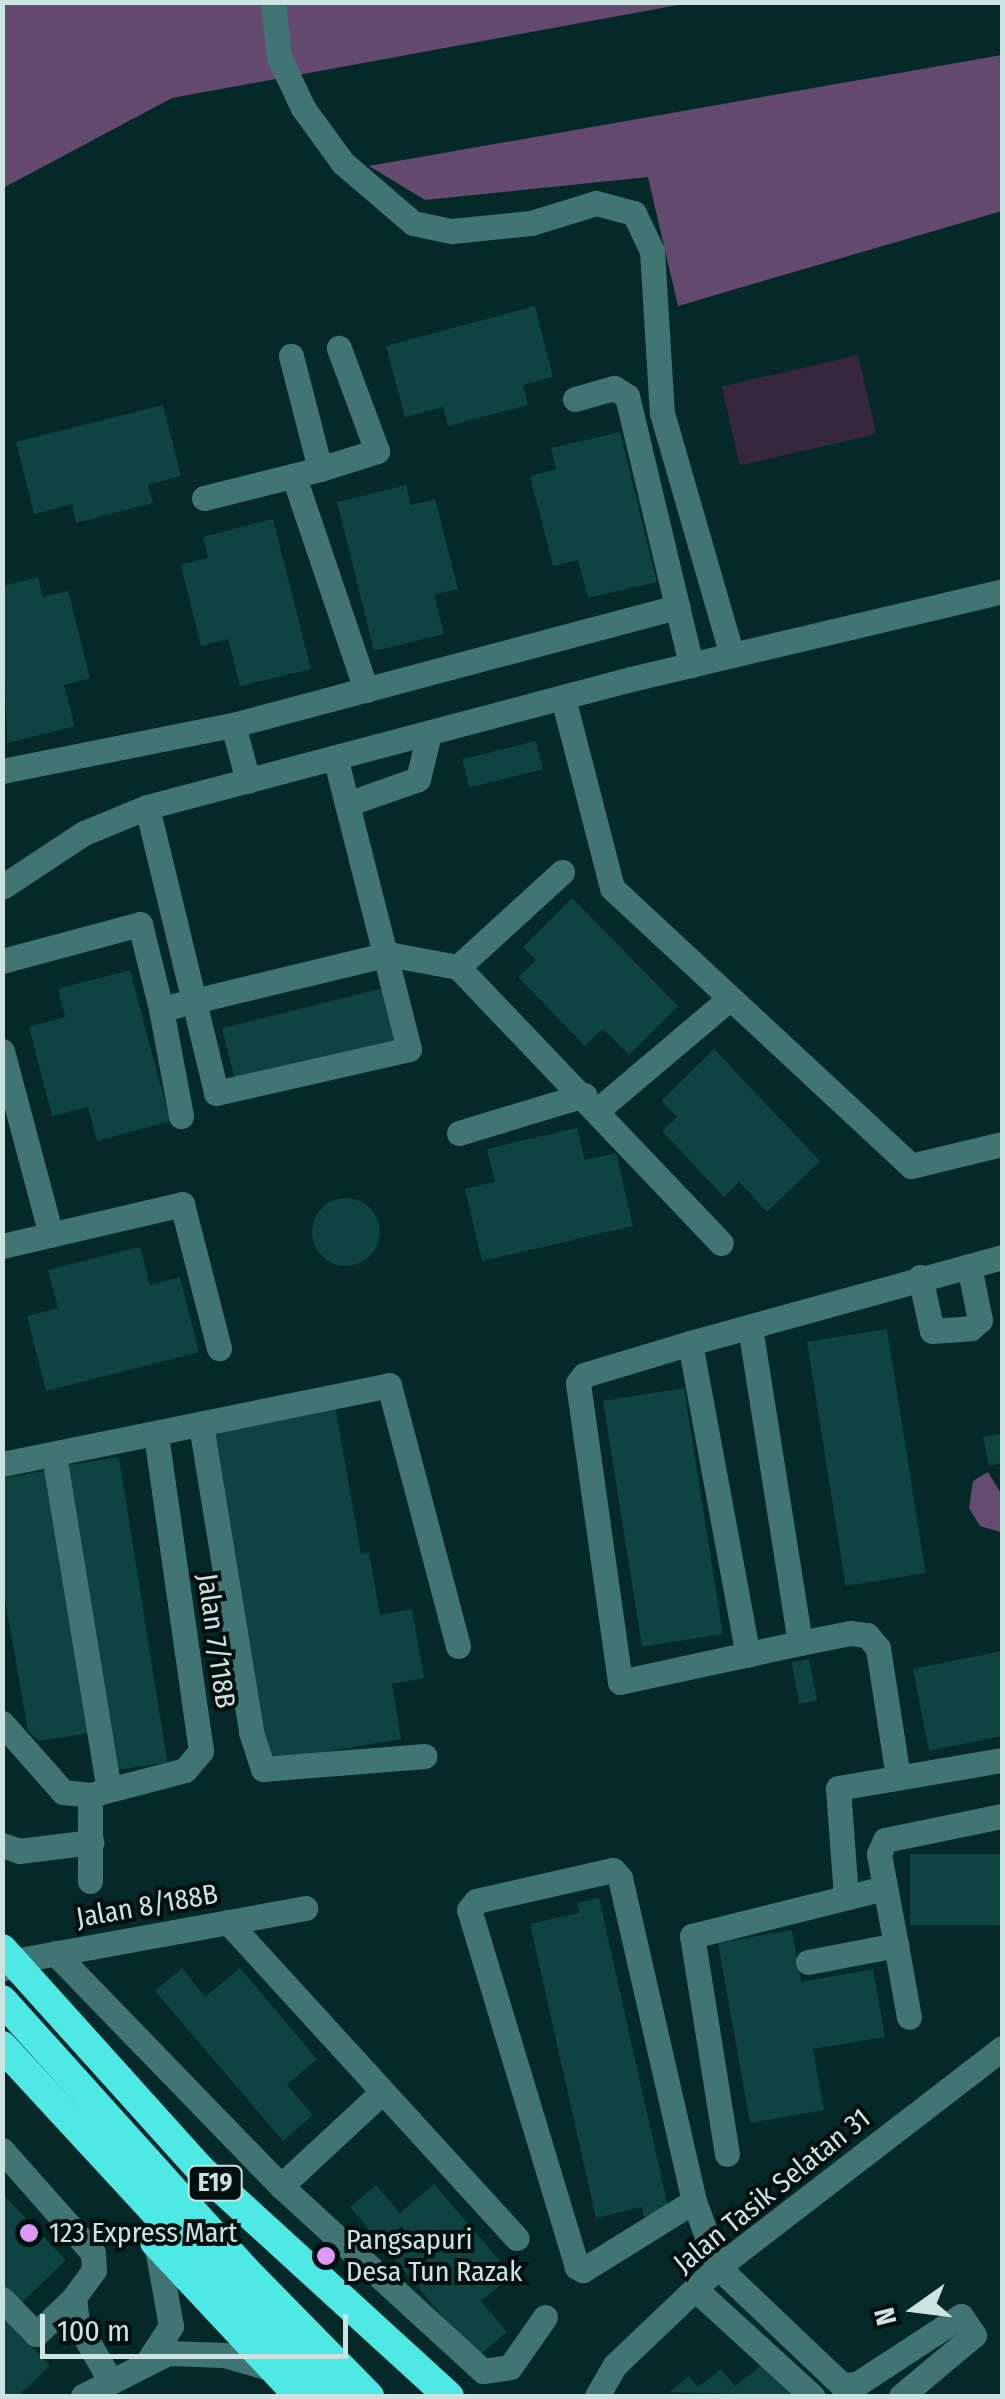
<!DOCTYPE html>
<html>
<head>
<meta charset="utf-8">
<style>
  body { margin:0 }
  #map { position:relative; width:1005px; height:2399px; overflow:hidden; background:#052928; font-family:"Fira Sans Condensed",sans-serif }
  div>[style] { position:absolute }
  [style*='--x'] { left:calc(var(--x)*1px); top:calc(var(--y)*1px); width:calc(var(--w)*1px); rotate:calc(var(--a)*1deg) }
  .green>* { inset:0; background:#36273c; transform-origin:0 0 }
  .forest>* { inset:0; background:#644a6e }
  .water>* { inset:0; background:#654b70 }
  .building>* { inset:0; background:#0d4341; transform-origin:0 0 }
  .round { border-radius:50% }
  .minor>* { height:25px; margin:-12.5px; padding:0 12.5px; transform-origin:12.5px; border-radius:12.5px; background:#407573 }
  .highway>* { height:30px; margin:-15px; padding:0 15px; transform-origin:15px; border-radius:15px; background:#4fe9e5 }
  .highway-bridge>* { height:30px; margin:-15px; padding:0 15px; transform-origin:15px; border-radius:15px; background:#4fe9e5 }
  .dots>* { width:28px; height:28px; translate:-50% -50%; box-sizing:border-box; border:5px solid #01100f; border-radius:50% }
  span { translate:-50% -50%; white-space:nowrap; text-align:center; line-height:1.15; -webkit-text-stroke:8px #01100f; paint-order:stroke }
  .shield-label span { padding:2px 8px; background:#01100f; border:2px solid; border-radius:8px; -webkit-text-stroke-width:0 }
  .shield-label { font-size:25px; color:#cce3e2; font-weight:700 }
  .street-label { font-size:28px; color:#cce3e2 }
  .poi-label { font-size:28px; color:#cce3e2 }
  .left { translate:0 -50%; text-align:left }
  .frame { position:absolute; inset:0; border:5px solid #cce3e2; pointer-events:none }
  .north { position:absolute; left:865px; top:2259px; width:100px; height:100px; -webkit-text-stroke:8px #01100f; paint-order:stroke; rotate:256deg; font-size:28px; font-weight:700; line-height:40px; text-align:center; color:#cce3e2 }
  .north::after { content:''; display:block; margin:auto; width:35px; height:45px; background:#cce3e2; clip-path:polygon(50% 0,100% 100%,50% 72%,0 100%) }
  .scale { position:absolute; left:40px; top:2314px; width:308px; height:45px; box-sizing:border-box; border:5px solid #cce3e2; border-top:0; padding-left:12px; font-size:30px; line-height:35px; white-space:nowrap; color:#cce3e2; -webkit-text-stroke:8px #01100f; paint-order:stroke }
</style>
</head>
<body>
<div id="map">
  <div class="green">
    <div style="left:858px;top:355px;width:81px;height:140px;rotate:77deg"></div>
  </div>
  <div class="forest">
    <div style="clip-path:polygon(3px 3px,689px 3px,172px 98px,3px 188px)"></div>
    <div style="clip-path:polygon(1002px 55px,1002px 211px,678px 306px,648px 177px,425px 200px,369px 166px)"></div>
  </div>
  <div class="water">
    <div style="clip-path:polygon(988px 1472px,1002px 1495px,1000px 1532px,980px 1526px,969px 1508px,973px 1481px)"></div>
  </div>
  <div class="building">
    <div style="clip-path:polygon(535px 306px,553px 377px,523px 385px,528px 405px,448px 426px,443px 407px,405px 417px,386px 346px)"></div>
    <div style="clip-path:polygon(163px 405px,181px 476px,148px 485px,153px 503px,76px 523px,72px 504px,34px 514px,16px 442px)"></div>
    <div style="clip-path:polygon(620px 432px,657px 582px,588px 598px,578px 560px,553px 566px,530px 476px,556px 469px,551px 448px)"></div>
    <div style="clip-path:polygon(406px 485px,411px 505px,435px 499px,458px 589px,434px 595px,444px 634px,374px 651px,337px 502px)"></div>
    <div style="clip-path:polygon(273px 519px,311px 669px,240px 686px,228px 639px,201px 646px,181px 565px,208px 558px,203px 537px)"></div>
    <div style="clip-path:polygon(38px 577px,43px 597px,68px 591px,90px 678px,64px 685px,75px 726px,7px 743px,2px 586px)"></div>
    <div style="left:536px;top:741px;width:29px;height:76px;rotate:76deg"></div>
    <div style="clip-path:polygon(572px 898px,678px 1006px,629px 1055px,603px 1029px,585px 1046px,518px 977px,536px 960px,523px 947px)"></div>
    <div style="clip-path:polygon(130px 970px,170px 1121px,97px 1141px,88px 1107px,52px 1116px,29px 1027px,65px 1017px,58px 989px)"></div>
    <div style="left:384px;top:988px;width:57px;height:167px;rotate:76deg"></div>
    <div style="clip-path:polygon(714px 1049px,820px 1161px,767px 1212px,739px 1182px,724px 1197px,662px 1131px,677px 1117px,661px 1101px)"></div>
    <div style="clip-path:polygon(577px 1128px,585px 1160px,616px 1153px,633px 1226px,482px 1261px,465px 1189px,495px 1182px,487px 1149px)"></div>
    <div class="round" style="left:312px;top:1198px;width:68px;height:68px"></div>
    <div style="clip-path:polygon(140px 1247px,150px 1285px,180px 1277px,199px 1352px,46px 1391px,27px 1316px,58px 1308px,48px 1270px)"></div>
    <div style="left:887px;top:1329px;width:247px;height:81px;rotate:81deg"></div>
    <div style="left:684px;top:1388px;width:249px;height:82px;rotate:81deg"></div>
    <div style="clip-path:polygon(335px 1405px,361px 1554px,369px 1552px,380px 1615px,412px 1609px,424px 1678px,392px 1684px,401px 1739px,268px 1762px,211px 1426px)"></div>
    <div style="clip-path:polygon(1002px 1434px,1002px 1463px,989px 1466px,983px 1437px)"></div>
    <div style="left:119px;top:1457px;width:309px;height:60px;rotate:81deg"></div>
    <div style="clip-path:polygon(46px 1471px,90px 1733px,39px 1741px,28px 1731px,2px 1582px,2px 1478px)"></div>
    <div style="clip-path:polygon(1002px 1651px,1002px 1736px,929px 1751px,913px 1669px)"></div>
    <div style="left:809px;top:1659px;width:42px;height:18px;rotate:79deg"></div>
    <div style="left:1002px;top:1854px;width:71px;height:92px;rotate:90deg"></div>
    <div style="clip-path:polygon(599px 1898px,669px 2211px,644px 2217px,642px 2207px,596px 2218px,530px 1924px,579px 1913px,577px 1903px)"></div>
    <div style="clip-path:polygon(792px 1930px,801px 1982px,873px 1969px,885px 2037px,813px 2049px,824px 2110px,750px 2123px,718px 1943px)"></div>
    <div style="clip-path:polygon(182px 1968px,205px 1997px,240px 1968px,317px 2059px,287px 2085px,313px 2115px,283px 2141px,155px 1991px)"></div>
    <div style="clip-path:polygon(434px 2184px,512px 2275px,481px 2301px,507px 2332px,477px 2357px,350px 2207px,376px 2185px,400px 2213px)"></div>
    <div style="clip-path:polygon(2px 2193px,66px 2260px,17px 2307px,2px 2291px)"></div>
    <div style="clip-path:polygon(2px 2315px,50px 2366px,18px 2396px,2px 2396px)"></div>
    <div style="clip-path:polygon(768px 2360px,797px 2396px,670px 2392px,689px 2376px,698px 2387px,721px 2369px,735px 2386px)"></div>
  </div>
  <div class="minor">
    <div style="--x:273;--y:2;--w:55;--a:83.8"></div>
    <div style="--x:279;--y:57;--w:56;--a:64.8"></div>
    <div style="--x:303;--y:108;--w:68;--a:54"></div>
    <div style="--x:343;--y:163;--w:92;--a:40.6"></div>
    <div style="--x:413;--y:223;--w:40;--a:12"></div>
    <div style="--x:452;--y:231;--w:79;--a:-5.8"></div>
    <div style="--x:531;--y:223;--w:68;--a:-17.1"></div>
    <div style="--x:596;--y:203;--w:39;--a:15"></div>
    <div style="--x:634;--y:213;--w:42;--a:64.7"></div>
    <div style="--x:652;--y:251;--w:162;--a:86.5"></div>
    <div style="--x:662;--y:413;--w:252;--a:73.9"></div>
    <div style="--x:575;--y:399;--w:41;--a:-15.8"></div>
    <div style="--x:614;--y:388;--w:15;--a:32"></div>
    <div style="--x:627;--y:396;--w:277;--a:76.6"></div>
    <div style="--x:320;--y:469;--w:60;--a:-17.5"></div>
    <div style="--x:377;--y:451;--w:110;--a:-110.3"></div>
    <div style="--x:295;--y:480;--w:222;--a:71.3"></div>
    <div style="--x:204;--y:498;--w:120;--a:-14"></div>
    <div style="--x:320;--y:469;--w:117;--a:-104.4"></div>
    <div style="--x:563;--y:698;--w:196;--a:75.5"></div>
    <div style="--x:612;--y:888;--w:408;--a:42.9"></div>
    <div style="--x:911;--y:1166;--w:94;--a:-13.6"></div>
    <div style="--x:233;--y:725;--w:460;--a:-14.9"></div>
    <div style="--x:2;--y:771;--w:236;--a:-11.3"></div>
    <div style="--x:233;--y:725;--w:58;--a:75"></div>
    <div style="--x:347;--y:804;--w:75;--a:-19.4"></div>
    <div style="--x:418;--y:779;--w:46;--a:-76.3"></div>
    <div style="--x:147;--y:807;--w:294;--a:76.4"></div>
    <div style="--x:216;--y:1093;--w:198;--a:-12.8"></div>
    <div style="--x:409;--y:1049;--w:301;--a:-104.2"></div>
    <div style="--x:2;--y:887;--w:98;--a:-33.4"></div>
    <div style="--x:84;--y:833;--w:68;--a:-22.4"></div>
    <div style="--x:147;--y:807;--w:501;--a:-14.81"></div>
    <div style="--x:631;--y:679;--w:381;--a:-13.3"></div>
    <div style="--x:2;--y:961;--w:143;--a:-15"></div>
    <div style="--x:140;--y:924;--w:88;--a:76.1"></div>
    <div style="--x:161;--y:1009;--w:234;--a:-13.6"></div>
    <div style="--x:388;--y:954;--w:71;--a:10.5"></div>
    <div style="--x:458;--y:967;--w:381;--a:46.4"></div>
    <div style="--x:458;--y:967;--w:141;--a:-42.4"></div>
    <div style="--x:161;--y:1009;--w:109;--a:79.4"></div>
    <div style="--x:2;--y:1051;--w:190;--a:75.1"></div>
    <div style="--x:600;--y:1108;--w:170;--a:-40.2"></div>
    <div style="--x:459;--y:1133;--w:131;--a:-16.9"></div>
    <div style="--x:2;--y:1246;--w:185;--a:-13.1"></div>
    <div style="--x:182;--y:1204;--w:149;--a:75.6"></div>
    <div style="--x:920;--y:1277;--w:55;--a:77.5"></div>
    <div style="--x:932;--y:1331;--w:39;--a:-4"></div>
    <div style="--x:971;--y:1328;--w:12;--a:-42"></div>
    <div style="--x:980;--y:1320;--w:55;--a:-101.5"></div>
    <div style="--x:750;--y:1327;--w:320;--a:81"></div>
    <div style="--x:800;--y:1643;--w:51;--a:-11.3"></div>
    <div style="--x:850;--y:1633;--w:17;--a:7"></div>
    <div style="--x:867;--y:1635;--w:17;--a:50"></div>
    <div style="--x:878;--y:1648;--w:131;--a:81.2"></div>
    <div style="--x:690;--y:1343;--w:317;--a:79.5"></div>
    <div style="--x:201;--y:1425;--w:311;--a:80.7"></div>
    <div style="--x:251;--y:1732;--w:39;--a:72"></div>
    <div style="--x:263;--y:1769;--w:162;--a:-4.6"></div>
    <div style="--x:54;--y:1455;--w:339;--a:80.7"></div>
    <div style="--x:2;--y:1464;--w:395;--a:-11.5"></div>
    <div style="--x:389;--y:1385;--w:270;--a:75.2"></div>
    <div style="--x:800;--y:1643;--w:184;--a:167.8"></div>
    <div style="--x:620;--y:1682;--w:302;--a:-98"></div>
    <div style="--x:578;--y:1383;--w:10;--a:-53"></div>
    <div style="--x:584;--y:1375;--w:111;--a:-16.8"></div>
    <div style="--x:690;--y:1343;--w:324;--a:-15.4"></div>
    <div style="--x:2;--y:1723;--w:92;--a:48.5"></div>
    <div style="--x:63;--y:1792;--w:27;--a:6"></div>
    <div style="--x:90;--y:1795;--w:98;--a:-14.7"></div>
    <div style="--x:185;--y:1770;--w:25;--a:-50"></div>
    <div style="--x:201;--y:1751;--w:318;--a:-98.1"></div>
    <div style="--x:2;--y:1845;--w:18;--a:19"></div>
    <div style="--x:19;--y:1851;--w:73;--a:-7.1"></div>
    <div style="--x:90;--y:1881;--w:86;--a:-90"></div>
    <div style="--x:846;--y:1897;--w:109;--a:-94.2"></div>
    <div style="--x:838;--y:1788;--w:166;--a:-9.7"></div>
    <div style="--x:228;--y:1922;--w:428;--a:47.6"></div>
    <div style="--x:896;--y:1945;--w:73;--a:79.8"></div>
    <div style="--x:55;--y:1953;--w:325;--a:45.9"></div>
    <div style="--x:281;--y:2186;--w:274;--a:42.5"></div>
    <div style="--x:483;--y:2371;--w:27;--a:-8"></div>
    <div style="--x:510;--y:2367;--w:61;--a:-55"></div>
    <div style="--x:808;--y:1962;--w:90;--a:-10.9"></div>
    <div style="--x:896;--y:1945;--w:93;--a:-100.6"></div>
    <div style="--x:879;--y:1854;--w:15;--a:-67"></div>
    <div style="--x:885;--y:1840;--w:119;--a:-11.6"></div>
    <div style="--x:2;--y:1969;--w:25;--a:-23"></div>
    <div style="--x:25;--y:1959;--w:285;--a:-10.3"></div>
    <div style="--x:2;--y:2150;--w:137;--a:48.5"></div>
    <div style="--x:93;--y:2253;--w:17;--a:87"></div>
    <div style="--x:94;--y:2270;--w:34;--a:126"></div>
    <div style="--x:74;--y:2298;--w:25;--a:83"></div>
    <div style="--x:77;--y:2323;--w:66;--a:59.9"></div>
    <div style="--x:727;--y:2154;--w:221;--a:-99.1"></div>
    <div style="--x:692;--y:1936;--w:198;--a:-14"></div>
    <div style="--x:281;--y:2186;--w:138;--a:-42.9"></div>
    <div style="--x:694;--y:2201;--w:131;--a:148.1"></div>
    <div style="--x:583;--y:2270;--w:7;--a:-153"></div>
    <div style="--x:577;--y:2267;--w:373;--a:-106.8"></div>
    <div style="--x:469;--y:1910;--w:11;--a:-52"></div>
    <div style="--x:476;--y:1901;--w:140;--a:-12.8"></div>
    <div style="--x:613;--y:1870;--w:11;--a:49"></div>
    <div style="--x:620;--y:1878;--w:331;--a:77.1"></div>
    <div style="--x:694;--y:2201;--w:70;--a:70"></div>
    <div style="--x:718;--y:2267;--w:171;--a:43.6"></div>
    <div style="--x:842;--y:2385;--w:15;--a:-4"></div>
    <div style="--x:857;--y:2384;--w:124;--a:-33.2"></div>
    <div style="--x:961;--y:2316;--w:23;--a:56"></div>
    <div style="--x:974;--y:2335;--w:95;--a:140.1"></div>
    <div style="--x:695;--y:2289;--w:159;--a:42.4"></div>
    <div style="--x:2;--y:2299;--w:49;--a:45.8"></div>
    <div style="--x:36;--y:2334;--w:52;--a:-43.5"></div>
    <div style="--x:148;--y:2361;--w:42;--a:-56.7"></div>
    <div style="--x:171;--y:2326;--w:84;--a:-100.2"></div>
    <div style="--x:83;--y:2396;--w:95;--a:-26.8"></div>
    <div style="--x:168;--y:2353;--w:56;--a:2"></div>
    <div style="--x:224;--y:2355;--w:47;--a:16.1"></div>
    <div style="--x:597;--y:2396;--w:36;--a:-60"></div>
    <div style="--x:615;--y:2365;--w:142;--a:-43.6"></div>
    <div style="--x:718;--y:2267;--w:359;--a:-37.6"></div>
  </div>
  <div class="highway">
    <div style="--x:2;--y:2000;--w:363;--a:48"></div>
    <div style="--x:245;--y:2270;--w:177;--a:45.5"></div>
    <div style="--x:2;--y:2046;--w:354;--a:47.3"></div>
    <div style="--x:242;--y:2306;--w:132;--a:42.9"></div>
    <div style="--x:155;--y:2242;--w:211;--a:46.9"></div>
  </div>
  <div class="highway-bridge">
    <div style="--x:2;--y:1949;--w:296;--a:48"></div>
    <div style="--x:200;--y:2169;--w:337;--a:42.4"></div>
  </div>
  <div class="dots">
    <div style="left:29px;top:2233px;background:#db99f5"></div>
    <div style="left:326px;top:2256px;background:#db99f5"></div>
  </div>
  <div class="shield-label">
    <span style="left:215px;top:2183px">E19</span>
  </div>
  <div class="street-label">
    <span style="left:216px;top:1641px;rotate:82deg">Jalan 7/118B</span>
    <span style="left:147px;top:1906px;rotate:-10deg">Jalan 8/188B</span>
    <span style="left:772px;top:2191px;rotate:-39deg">Jalan Tasik Selatan 31</span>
  </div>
  <div class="poi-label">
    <span class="left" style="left:49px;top:2233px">123 Express Mart</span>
    <span class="left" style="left:346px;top:2256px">Pangsapuri<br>Desa Tun Razak</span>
  </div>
  <div class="frame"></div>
  <div class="north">N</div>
  <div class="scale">100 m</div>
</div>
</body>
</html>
